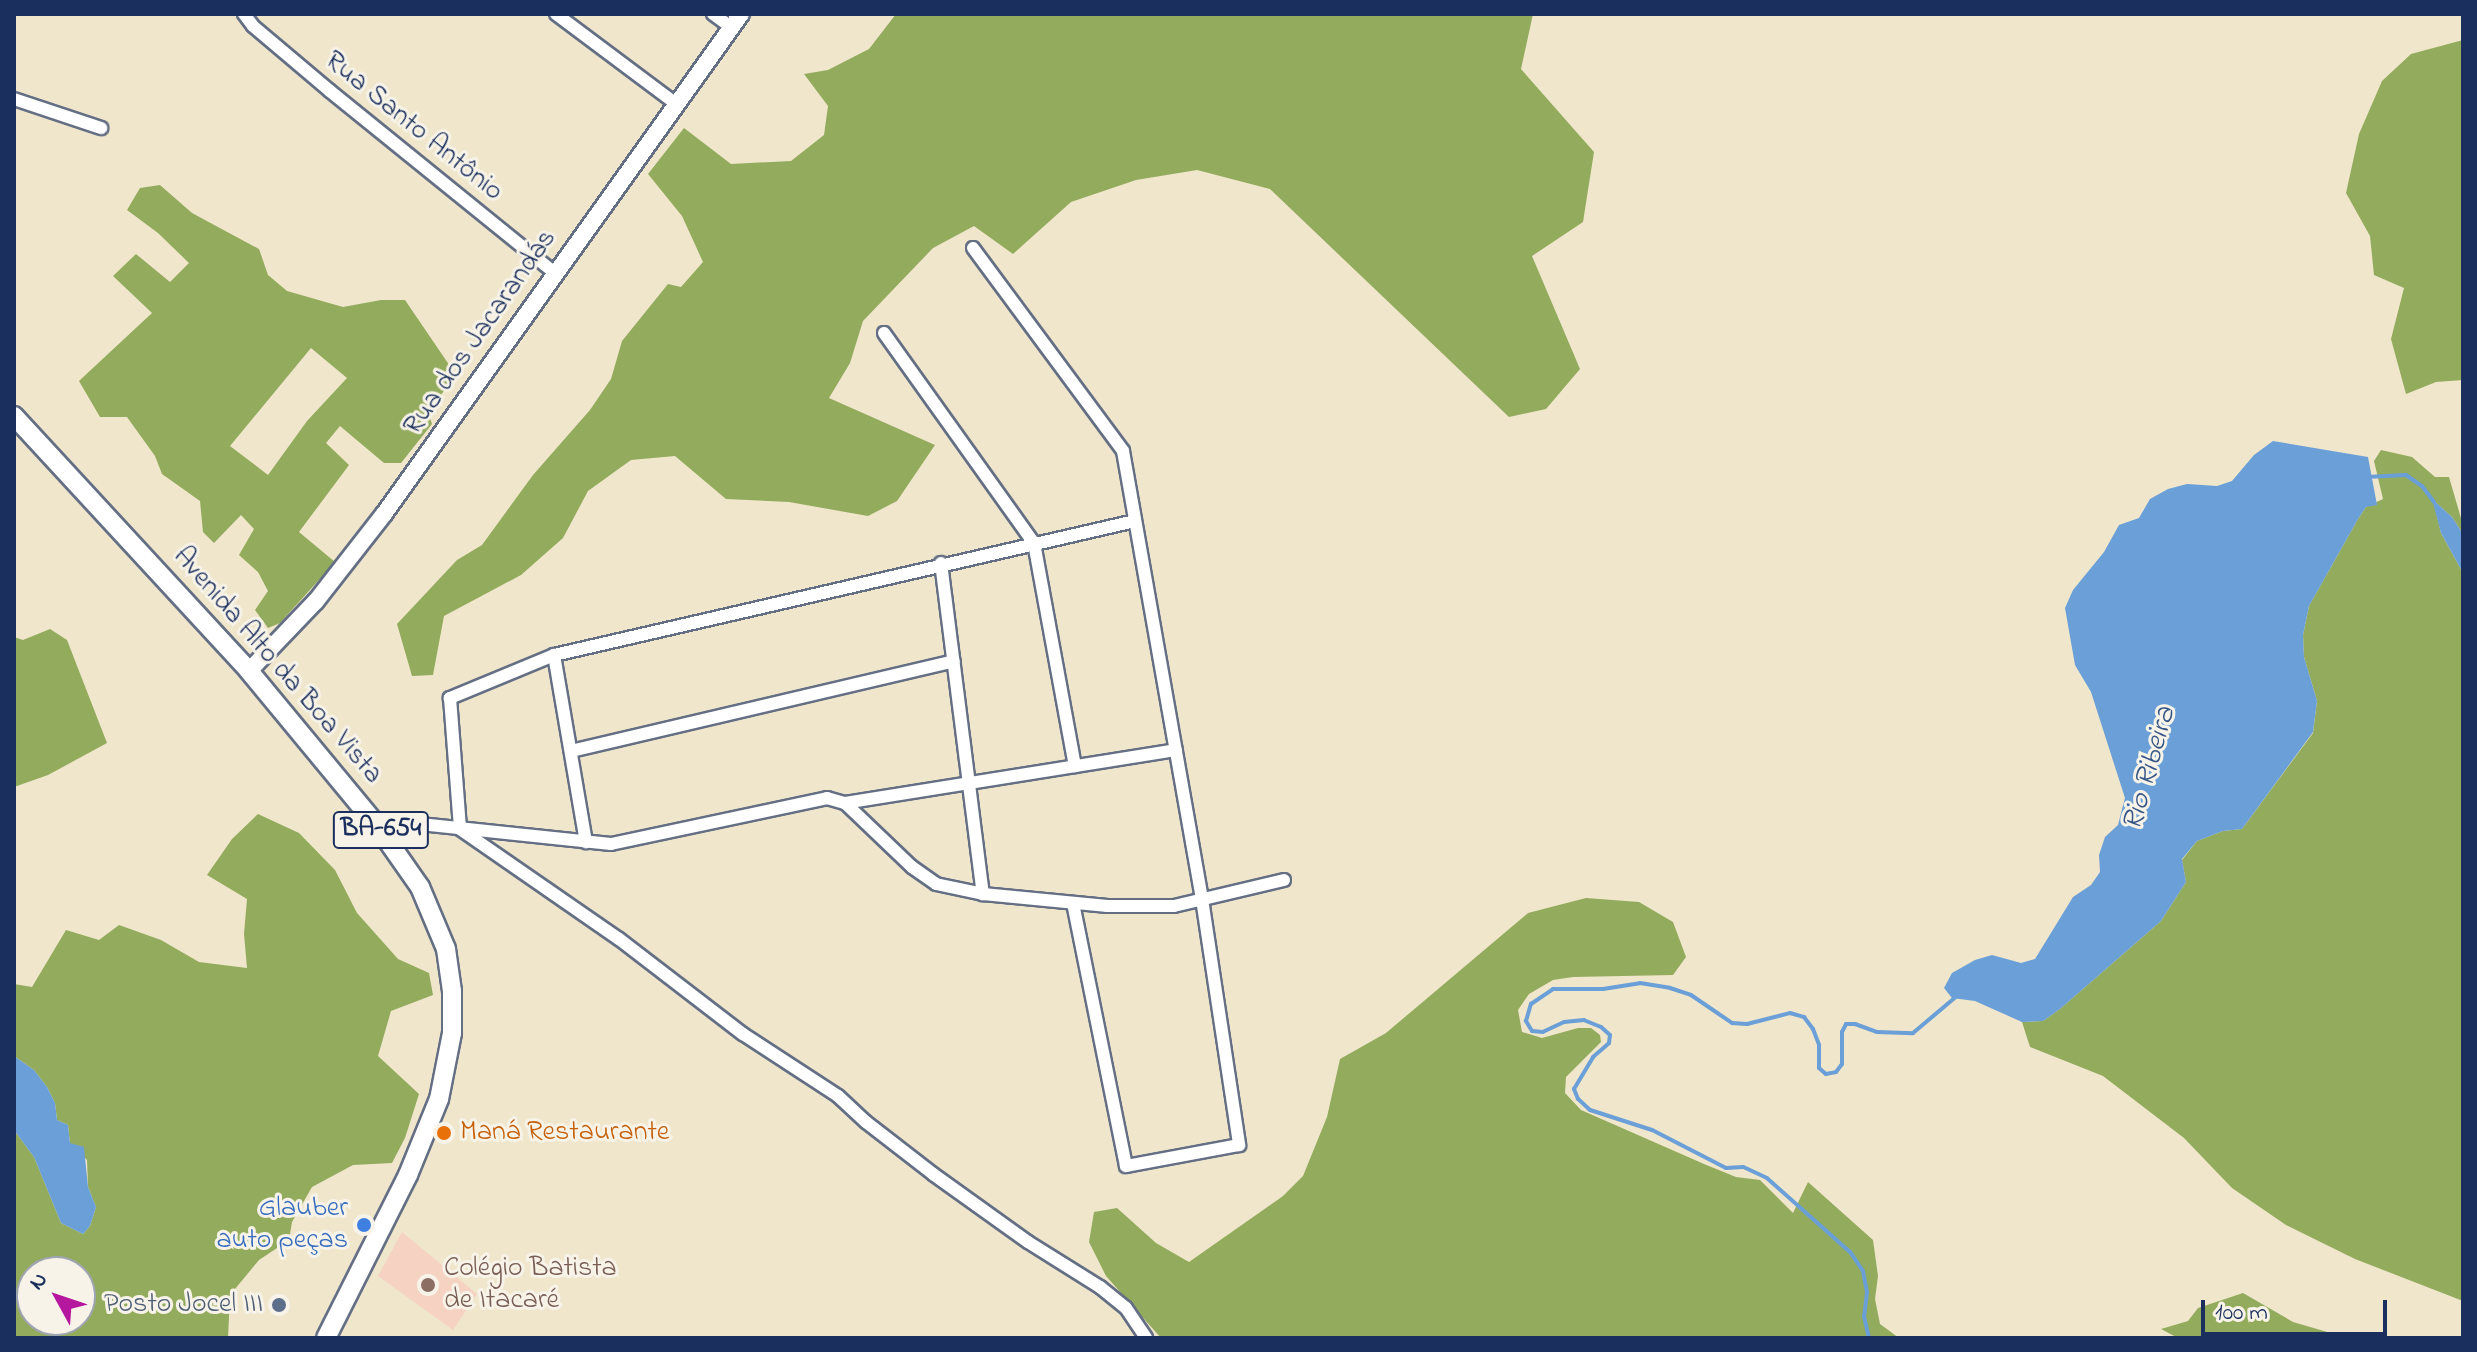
<!DOCTYPE html>
<html>
<head>
<meta charset="utf-8">
<style>
  body { margin:0 }
  #map { position:relative; width:2477px; height:1352px; overflow:hidden; background:#efe6cc; font-family:"Indie Flower",sans-serif }
  div>[style] { position:absolute }
  [style*='--x'] { left:calc(var(--x)*1px); top:calc(var(--y)*1px); width:calc(var(--w)*1px); rotate:calc(var(--a)*1deg) }
  .built>* { inset:0; background:#f6d2c3 }
  .forest>* { inset:0; background:#93ab5c }
  .water>* { inset:0; background:#6a9fd7 }
  .stream>* { height:4px; margin:-2px; padding:0 2px; transform-origin:2px; border-radius:2px; background:#6a9fd7 }
  .roads { filter:drop-shadow(2px 0 #656f84) drop-shadow(-2px 0 #656f84) drop-shadow(0 2px #656f84) drop-shadow(0 -2px #656f84) }
  .street>* { height:12px; margin:-6px; padding:0 6px; transform-origin:6px; border-radius:6px; background:#fff }
  .secondary>* { height:16px; margin:-8px; padding:0 8px; transform-origin:8px; border-radius:8px; background:#fff }
  .primary>* { height:18px; margin:-9px; padding:0 9px; transform-origin:9px; border-radius:9px; background:#fff }
  .dots>* { width:22px; height:22px; translate:-50% -50%; box-sizing:border-box; border:4px solid #f7f3e8; border-radius:50% }
  span { translate:-50% -50%; white-space:nowrap; text-align:center; line-height:1.15; -webkit-text-stroke:6px #f7f3e8; paint-order:stroke }
  .shield-label span { padding:2px 6px; background:#f7f3e8; border:2px solid; border-radius:6px; -webkit-text-stroke-width:0 }
  .shield-label { font-size:26px; color:#1b2f5e; font-weight:700 }
  .street-label { font-size:28px; color:#1b2f5e }
  .food-label { font-size:28px; color:#c56008 }
  .left { translate:0 -50%; text-align:left }
  .shop-label { font-size:28px; color:#366cbe }
  .right { translate:-100% -50%; text-align:right }
  .education-label { font-size:28px; color:#785e54 }
  .service-label { font-size:28px; color:#4e5e75 }
  .water-label { font-size:30px; color:#375688; font-style:italic }
  .frame { position:absolute; inset:0; border:16px solid #1b2f5e; pointer-events:none }
  .north { position:absolute; left:16px; top:1256px; width:80px; height:80px; box-sizing:border-box; background:#f7f3e8; border:2px solid #9fa5b1; border-radius:50%; rotate:310deg; font-size:22px; font-weight:700; line-height:32px; text-align:center; color:#1b2f5e }
  .north::after { content:''; display:block; margin:auto; width:28px; height:36px; background:#b5179e; clip-path:polygon(50% 0,100% 100%,50% 72%,0 100%) }
  .scale { position:absolute; left:2201px; top:1300px; width:186px; height:36px; box-sizing:border-box; border:4px solid #1b2f5e; border-top:0; padding-left:10px; font-size:24px; line-height:28px; white-space:nowrap; color:#1b2f5e; -webkit-text-stroke:6px #f7f3e8; paint-order:stroke }
</style>
</head>
<body>
<div id="map">
  <div class="built">
    <div style="clip-path:polygon(402px 1232px,477px 1294px,453px 1330px,378px 1276px)"></div>
  </div>
  <div class="forest">
    <div style="clip-path:polygon(896px 14px,1533px 14px,1521px 69px,1594px 152px,1583px 222px,1532px 256px,1580px 369px,1546px 409px,1509px 417px,1270px 189px,1197px 170px,1136px 180px,1071px 202px,1013px 254px,974px 226px,933px 248px,863px 321px,850px 363px,829px 398px,935px 445px,897px 501px,868px 516px,789px 502px,726px 499px,675px 456px,631px 460px,588px 491px,563px 538px,521px 575px,444px 616px,433px 675px,412px 676px,397px 624px,457px 560px,482px 545px,533px 475px,590px 410px,611px 379px,622px 341px,668px 284px,681px 287px,703px 262px,682px 216px,648px 174px,684px 128px,731px 164px,791px 161px,824px 135px,828px 106px,804px 74px,828px 70px,869px 49px)"></div>
    <div style="clip-path:polygon(2463px 40px,2463px 380px,2436px 382px,2406px 394px,2391px 339px,2404px 288px,2374px 275px,2370px 236px,2346px 193px,2359px 134px,2382px 81px,2411px 54px)"></div>
    <div style="clip-path:polygon(evenodd,160px 185px,192px 213px,259px 249px,268px 275px,287px 291px,343px 307px,381px 300px,405px 300px,456px 375px,428px 412px,432px 424px,401px 463px,384px 463px,340px 426px,326px 443px,349px 465px,299px 532px,335px 562px,280px 623px,268px 628px,255px 610px,268px 591px,258px 572px,239px 555px,254px 529px,241px 515px,214px 543px,203px 532px,200px 501px,162px 474px,155px 456px,127px 417px,100px 417px,79px 381px,152px 313px,113px 276px,136px 254px,170px 282px,189px 263px,158px 233px,127px 210px,140px 188px,160px 185px,311px 348px,347px 378px,307px 421px,268px 475px,230px 446px,311px 348px)"></div>
    <div style="clip-path:polygon(2381px 450px,2412px 457px,2435px 477px,2449px 477px,2463px 525px,2463px 534px,2452px 517px,2433px 500px,2441px 533px,2463px 573px,2463px 1301px,2355px 1259px,2286px 1225px,2232px 1188px,2184px 1138px,2103px 1076px,2030px 1047px,2022px 1022px,2043px 1021px,2060px 1009px,2161px 921px,2186px 882px,2182px 860px,2197px 841px,2223px 831px,2242px 829px,2313px 733px,2317px 701px,2304px 657px,2303px 635px,2309px 606px,2358px 519px,2366px 507px,2383px 499px,2374px 461px)"></div>
    <div style="clip-path:polygon(50px 629px,67px 640px,107px 743px,48px 775px,14px 787px,14px 637px,23px 640px)"></div>
    <div style="clip-path:polygon(evenodd,258px 814px,299px 833px,335px 870px,357px 913px,398px 959px,429px 973px,433px 995px,391px 1011px,378px 1056px,419px 1094px,405px 1138px,392px 1163px,353px 1165px,312px 1187px,292px 1222px,289px 1240px,259px 1260px,230px 1295px,228px 1338px,14px 1338px,14px 1130px,34px 1157px,61px 1223px,83px 1234px,90px 1226px,96px 1207px,88px 1187px,87px 1160px,70px 1143px,68px 1125px,57px 1120px,55px 1103px,47px 1087px,34px 1070px,14px 1056px,14px 984px,32px 987px,66px 930px,99px 940px,119px 925px,161px 940px,199px 962px,247px 968px,244px 934px,247px 899px,207px 875px,232px 839px,258px 814px,32px 1272px,80px 1272px,80px 1320px,32px 1320px,32px 1272px)"></div>
    <div style="clip-path:polygon(1586px 898px,1639px 902px,1673px 922px,1686px 957px,1673px 975px,1573px 977px,1553px 980px,1529px 994px,1518px 1010px,1522px 1032px,1542px 1038px,1578px 1028px,1591px 1028px,1600px 1035px,1601px 1042px,1566px 1077px,1565px 1093px,1581px 1110px,1704px 1164px,1736px 1177px,1760px 1180px,1793px 1213px,1808px 1182px,1873px 1240px,1878px 1276px,1875px 1299px,1880px 1324px,1899px 1338px,1161px 1338px,1106px 1276px,1089px 1242px,1094px 1212px,1117px 1208px,1156px 1243px,1189px 1262px,1283px 1196px,1303px 1176px,1327px 1117px,1340px 1059px,1386px 1033px,1528px 913px)"></div>
    <div style="clip-path:polygon(2243px 1293px,2293px 1322px,2348px 1338px,2178px 1338px,2161px 1329px,2188px 1321px,2198px 1308px)"></div>
  </div>
  <div class="water">
    <div style="clip-path:polygon(2273px 441px,2368px 457px,2377px 505px,2366px 507px,2358px 519px,2309px 606px,2303px 635px,2304px 657px,2317px 701px,2313px 732px,2242px 829px,2223px 831px,2197px 841px,2182px 859px,2186px 882px,2161px 921px,2060px 1009px,2043px 1021px,2022px 1022px,1975px 1001px,1952px 998px,1944px 988px,1952px 973px,1975px 960px,1992px 955px,2021px 963px,2035px 959px,2073px 897px,2091px 885px,2100px 872px,2099px 855px,2105px 837px,2118px 825px,2125px 798px,2091px 692px,2075px 665px,2065px 608px,2073px 590px,2104px 552px,2119px 525px,2139px 518px,2150px 499px,2168px 489px,2187px 484px,2217px 486px,2232px 481px,2254px 455px)"></div>
    <div style="clip-path:polygon(2432px 499px,2452px 517px,2463px 534px,2463px 573px,2441px 533px)"></div>
    <div style="clip-path:polygon(14px 1056px,34px 1070px,47px 1087px,55px 1103px,57px 1120px,68px 1125px,70px 1143px,84px 1147px,88px 1187px,96px 1207px,90px 1226px,83px 1234px,61px 1223px,34px 1157px,14px 1130px)"></div>
  </div>
  <div class="stream">
    <div style="--x:2366;--y:477;--w:40;--a:-2.9"></div>
    <div style="--x:2406;--y:475;--w:19;--a:35"></div>
    <div style="--x:2422;--y:486;--w:20;--a:53"></div>
    <div style="--x:1869;--y:1338;--w:22;--a:-103"></div>
    <div style="--x:1864;--y:1317;--w:25;--a:-83"></div>
    <div style="--x:1867;--y:1292;--w:21;--a:-101"></div>
    <div style="--x:1863;--y:1271;--w:23;--a:-124"></div>
    <div style="--x:1850;--y:1252;--w:111;--a:-138.3"></div>
    <div style="--x:1767;--y:1178;--w:26;--a:-155"></div>
    <div style="--x:1743;--y:1167;--w:17;--a:177"></div>
    <div style="--x:1726;--y:1168;--w:83;--a:-152.8"></div>
    <div style="--x:1652;--y:1130;--w:65;--a:-162.1"></div>
    <div style="--x:1590;--y:1110;--w:16;--a:-137"></div>
    <div style="--x:1578;--y:1099;--w:11;--a:-112"></div>
    <div style="--x:1574;--y:1089;--w:37;--a:-59"></div>
    <div style="--x:1593;--y:1057;--w:21;--a:-41"></div>
    <div style="--x:1609;--y:1043;--w:8;--a:-83"></div>
    <div style="--x:1610;--y:1035;--w:12;--a:-138"></div>
    <div style="--x:1601;--y:1027;--w:18;--a:-158"></div>
    <div style="--x:1584;--y:1020;--w:20;--a:174"></div>
    <div style="--x:1564;--y:1022;--w:23;--a:155"></div>
    <div style="--x:1543;--y:1032;--w:11;--a:-175"></div>
    <div style="--x:1532;--y:1031;--w:12;--a:-121"></div>
    <div style="--x:1526;--y:1021;--w:18;--a:-74"></div>
    <div style="--x:1531;--y:1004;--w:27;--a:-34"></div>
    <div style="--x:1553;--y:989;--w:50;--a:0"></div>
    <div style="--x:1603;--y:989;--w:37;--a:-9"></div>
    <div style="--x:1640;--y:983;--w:30;--a:9"></div>
    <div style="--x:1670;--y:988;--w:22;--a:18"></div>
    <div style="--x:1691;--y:995;--w:50;--a:34.3"></div>
    <div style="--x:1732;--y:1023;--w:15;--a:4"></div>
    <div style="--x:1747;--y:1024;--w:44;--a:-14.3"></div>
    <div style="--x:1790;--y:1013;--w:15;--a:16"></div>
    <div style="--x:1804;--y:1017;--w:15;--a:53"></div>
    <div style="--x:1813;--y:1029;--w:17;--a:69"></div>
    <div style="--x:1819;--y:1045;--w:23;--a:90"></div>
    <div style="--x:1819;--y:1068;--w:9;--a:41"></div>
    <div style="--x:1826;--y:1074;--w:10;--a:-11"></div>
    <div style="--x:1836;--y:1072;--w:10;--a:-53"></div>
    <div style="--x:1842;--y:1064;--w:32;--a:-90"></div>
    <div style="--x:1842;--y:1032;--w:9;--a:-63"></div>
    <div style="--x:1846;--y:1024;--w:9;--a:0"></div>
    <div style="--x:1855;--y:1024;--w:23;--a:20"></div>
    <div style="--x:1877;--y:1032;--w:36;--a:2"></div>
    <div style="--x:1913;--y:1033;--w:57;--a:-40.1"></div>
  </div>
  <div class="roads">
    <div class="street">
      <div style="--x:244;--y:14;--w:15;--a:53"></div>
      <div style="--x:253;--y:26;--w:101;--a:40.2"></div>
      <div style="--x:330;--y:91;--w:289;--a:39"></div>
      <div style="--x:556;--y:14;--w:149;--a:36.8"></div>
      <div style="--x:713;--y:14;--w:22;--a:36"></div>
      <div style="--x:14;--y:99;--w:92;--a:18.4"></div>
      <div style="--x:973;--y:248;--w:252;--a:53.5"></div>
      <div style="--x:1123;--y:451;--w:455;--a:80"></div>
      <div style="--x:1202;--y:899;--w:249;--a:81.4"></div>
      <div style="--x:1239;--y:1145;--w:115;--a:169.5"></div>
      <div style="--x:1126;--y:1166;--w:268;--a:-101.4"></div>
      <div style="--x:884;--y:333;--w:258;--a:54.5"></div>
      <div style="--x:1034;--y:543;--w:227;--a:79.6"></div>
      <div style="--x:1135;--y:521;--w:596;--a:167.01"></div>
      <div style="--x:554;--y:655;--w:113;--a:157.5"></div>
      <div style="--x:450;--y:698;--w:131;--a:85.6"></div>
      <div style="--x:460;--y:829;--w:193;--a:34.7"></div>
      <div style="--x:619;--y:939;--w:156;--a:37.5"></div>
      <div style="--x:743;--y:1034;--w:113;--a:33.1"></div>
      <div style="--x:838;--y:1096;--w:38;--a:43"></div>
      <div style="--x:866;--y:1122;--w:85;--a:37.8"></div>
      <div style="--x:933;--y:1174;--w:117;--a:35.6"></div>
      <div style="--x:1028;--y:1242;--w:85;--a:32"></div>
      <div style="--x:1100;--y:1287;--w:33;--a:39"></div>
      <div style="--x:1126;--y:1308;--w:36;--a:56"></div>
      <div style="--x:941;--y:563;--w:334;--a:82.8"></div>
      <div style="--x:554;--y:655;--w:190;--a:80.3"></div>
      <div style="--x:571;--y:751;--w:393;--a:-13.2"></div>
      <div style="--x:845;--y:803;--w:335;--a:-9.1"></div>
      <div style="--x:378;--y:827;--w:24;--a:-12"></div>
      <div style="--x:401;--y:822;--w:211;--a:6"></div>
      <div style="--x:611;--y:844;--w:221;--a:-12"></div>
      <div style="--x:827;--y:798;--w:19;--a:16"></div>
      <div style="--x:845;--y:803;--w:93;--a:43.7"></div>
      <div style="--x:912;--y:867;--w:29;--a:35"></div>
      <div style="--x:936;--y:884;--w:48;--a:12"></div>
      <div style="--x:983;--y:894;--w:125;--a:5.5"></div>
      <div style="--x:1107;--y:906;--w:67;--a:0"></div>
      <div style="--x:1174;--y:906;--w:113;--a:-13.3"></div>
    </div>
    <div class="secondary">
      <div style="--x:249;--y:671;--w:97;--a:-46.3"></div>
      <div style="--x:316;--y:601;--w:110;--a:-52"></div>
      <div style="--x:384;--y:514;--w:614;--a:-54.47"></div>
    </div>
    <div class="primary">
      <div style="--x:14;--y:416;--w:347;--a:47.3"></div>
      <div style="--x:249;--y:671;--w:202;--a:50.4"></div>
      <div style="--x:378;--y:827;--w:73;--a:55"></div>
      <div style="--x:420;--y:887;--w:67;--a:67.2"></div>
      <div style="--x:446;--y:949;--w:42;--a:81.9"></div>
      <div style="--x:452;--y:991;--w:42;--a:90"></div>
      <div style="--x:452;--y:1033;--w:67;--a:101.1"></div>
      <div style="--x:439;--y:1099;--w:82;--a:112.2"></div>
      <div style="--x:408;--y:1175;--w:182;--a:116.7"></div>
    </div>
  </div>
  <div class="dots">
    <div style="left:444px;top:1133px;background:#e8710a"></div>
    <div style="left:364px;top:1225px;background:#3f7fe0"></div>
    <div style="left:428px;top:1285px;background:#8d6e63"></div>
    <div style="left:279px;top:1305px;background:#5c6f8a"></div>
  </div>
  <div class="shield-label">
    <span style="left:381px;top:830px">BA-654</span>
  </div>
  <div class="street-label">
    <span style="left:413px;top:127px;rotate:39deg">Rua Santo Antônio</span>
    <span style="left:481px;top:333px;rotate:-55deg">Rua dos Jacarandás</span>
    <span style="left:277px;top:666px;rotate:49deg">Avenida Alto da Boa Vista</span>
  </div>
  <div class="food-label">
    <span class="left" style="left:460px;top:1133px">Maná Restaurante</span>
  </div>
  <div class="shop-label">
    <span class="right" style="left:348px;top:1225px">Glauber<br>auto peças</span>
  </div>
  <div class="education-label">
    <span class="left" style="left:444px;top:1285px">Colégio Batista<br>de Itacaré</span>
  </div>
  <div class="service-label">
    <span class="right" style="left:263px;top:1305px">Posto Jocel III</span>
  </div>
  <div class="water-label">
    <span style="left:2150px;top:769px;rotate:-74deg">Rio Ribeira</span>
  </div>
  <div class="frame"></div>
  <div class="north">N</div>
  <div class="scale">100 m</div>
</div>
</body>
</html>
